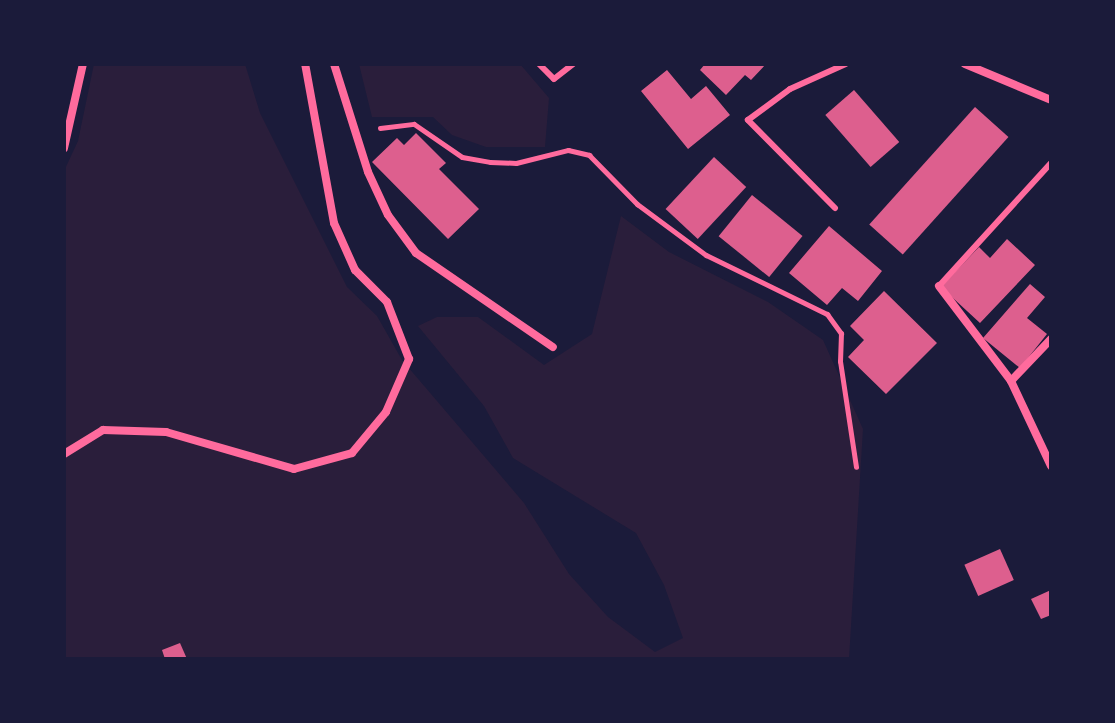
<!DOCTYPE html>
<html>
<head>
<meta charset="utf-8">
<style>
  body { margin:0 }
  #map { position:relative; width:1115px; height:723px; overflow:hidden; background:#1b1b3a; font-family:"Playfair Display",serif }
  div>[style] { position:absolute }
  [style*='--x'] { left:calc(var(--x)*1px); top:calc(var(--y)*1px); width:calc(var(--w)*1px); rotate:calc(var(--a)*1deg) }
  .green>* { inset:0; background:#2a1e3b }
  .building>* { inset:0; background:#dd5f8e; transform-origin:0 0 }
  .path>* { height:5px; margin:-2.5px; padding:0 2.5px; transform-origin:2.5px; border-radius:2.5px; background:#ff6b9d }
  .service>* { height:6px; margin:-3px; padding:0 3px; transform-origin:3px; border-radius:3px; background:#ff6b9d }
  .minor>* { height:8px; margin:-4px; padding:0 4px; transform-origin:4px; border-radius:4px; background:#ff6b9d }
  span { translate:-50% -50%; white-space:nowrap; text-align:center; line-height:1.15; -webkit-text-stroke:8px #1b1b3a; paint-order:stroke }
  .frame { position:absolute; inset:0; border:66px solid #1b1b3a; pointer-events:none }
</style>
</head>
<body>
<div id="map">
  <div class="green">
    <div style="clip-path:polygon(94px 64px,245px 64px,260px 113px,347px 287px,377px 316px,402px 360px,524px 503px,569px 574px,608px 617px,655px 652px,683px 638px,664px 585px,636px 533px,513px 458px,484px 406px,418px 326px,437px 317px,478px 317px,544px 365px,592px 334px,621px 216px,669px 252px,768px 302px,823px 340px,863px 429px,849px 659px,64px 659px,64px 171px,78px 141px)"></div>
    <div style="clip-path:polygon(359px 64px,520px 64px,549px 98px,545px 147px,486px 147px,452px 135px,433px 117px,372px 117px)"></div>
  </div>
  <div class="building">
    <div style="clip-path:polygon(705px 64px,766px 64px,751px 80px,745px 75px,726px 95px,700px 70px)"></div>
    <div style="clip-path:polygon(667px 70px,691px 99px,706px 86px,730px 115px,688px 149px,641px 91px)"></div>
    <div style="left:854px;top:90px;width:69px;height:38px;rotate:49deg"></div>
    <div style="left:975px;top:107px;width:45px;height:158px;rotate:42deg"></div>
    <div style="clip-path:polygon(416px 133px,446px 163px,439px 169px,479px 209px,448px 239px,372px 162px,397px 138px,404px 145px)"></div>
    <div style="left:714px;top:157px;width:44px;height:71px;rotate:43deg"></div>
    <div style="left:752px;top:195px;width:65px;height:53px;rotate:39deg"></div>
    <div style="clip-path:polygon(829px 226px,882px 271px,858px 301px,842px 288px,827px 305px,789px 273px)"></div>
    <div style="clip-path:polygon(1007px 239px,1035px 265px,980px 323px,941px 287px,979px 247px,990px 258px)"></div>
    <div style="clip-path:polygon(1030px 284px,1045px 297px,1027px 318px,1047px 334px,1020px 368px,983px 338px)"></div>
    <div style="clip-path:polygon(884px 291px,937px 343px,886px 394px,848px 357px,864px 340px,850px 326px)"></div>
    <div style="left:1000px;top:549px;width:34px;height:39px;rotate:66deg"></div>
    <div style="clip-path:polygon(1051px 590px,1051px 615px,1041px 619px,1031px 599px)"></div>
    <div style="clip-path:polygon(180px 643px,187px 659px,165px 659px,162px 650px)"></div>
  </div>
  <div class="path">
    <div style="--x:380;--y:128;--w:34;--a:-7"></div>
    <div style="--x:414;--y:124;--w:58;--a:34.5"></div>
    <div style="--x:462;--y:157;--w:28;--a:10"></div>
    <div style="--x:490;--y:162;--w:26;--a:2"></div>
    <div style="--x:516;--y:163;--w:54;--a:-14"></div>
    <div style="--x:568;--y:150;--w:22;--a:13"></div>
    <div style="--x:589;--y:155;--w:69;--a:45.6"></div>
    <div style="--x:637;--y:204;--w:86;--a:36.5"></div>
    <div style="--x:706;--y:255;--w:135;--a:26"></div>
    <div style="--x:827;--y:314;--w:24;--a:54"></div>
    <div style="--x:841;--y:333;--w:28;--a:92"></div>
    <div style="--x:840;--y:361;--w:107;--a:81.4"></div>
  </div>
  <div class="service">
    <div style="--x:539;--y:64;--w:21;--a:45"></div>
    <div style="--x:554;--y:79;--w:24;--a:-38"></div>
    <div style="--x:835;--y:208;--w:124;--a:-134.7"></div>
    <div style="--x:748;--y:120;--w:52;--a:-36.4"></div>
    <div style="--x:790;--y:89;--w:61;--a:-24.1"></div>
    <div style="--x:939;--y:286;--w:166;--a:-47.7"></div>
  </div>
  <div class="minor">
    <div style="--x:334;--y:64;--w:113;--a:72.5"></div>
    <div style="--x:368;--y:172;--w:47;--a:65.1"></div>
    <div style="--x:388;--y:215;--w:47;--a:53.6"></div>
    <div style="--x:416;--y:253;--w:166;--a:34.5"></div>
    <div style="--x:965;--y:64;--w:93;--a:22.7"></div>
    <div style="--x:64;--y:148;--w:86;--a:-77.3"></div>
    <div style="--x:939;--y:286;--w:119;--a:52.8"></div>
    <div style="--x:1011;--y:381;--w:94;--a:64.8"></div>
    <div style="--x:1011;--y:381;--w:58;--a:-46.4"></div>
    <div style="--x:64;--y:454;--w:46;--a:-31.6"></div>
    <div style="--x:103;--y:430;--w:63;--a:1.8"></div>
    <div style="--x:166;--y:432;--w:133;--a:16.1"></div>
    <div style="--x:294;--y:469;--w:60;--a:-15.4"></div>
    <div style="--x:352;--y:453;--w:53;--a:-50.3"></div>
    <div style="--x:386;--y:412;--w:58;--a:-66.5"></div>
    <div style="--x:409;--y:359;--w:61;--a:-111.1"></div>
    <div style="--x:387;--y:302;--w:45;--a:-135"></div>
    <div style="--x:355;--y:270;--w:51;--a:-114.1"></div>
    <div style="--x:334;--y:223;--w:162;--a:-100.3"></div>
  </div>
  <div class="frame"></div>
</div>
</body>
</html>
